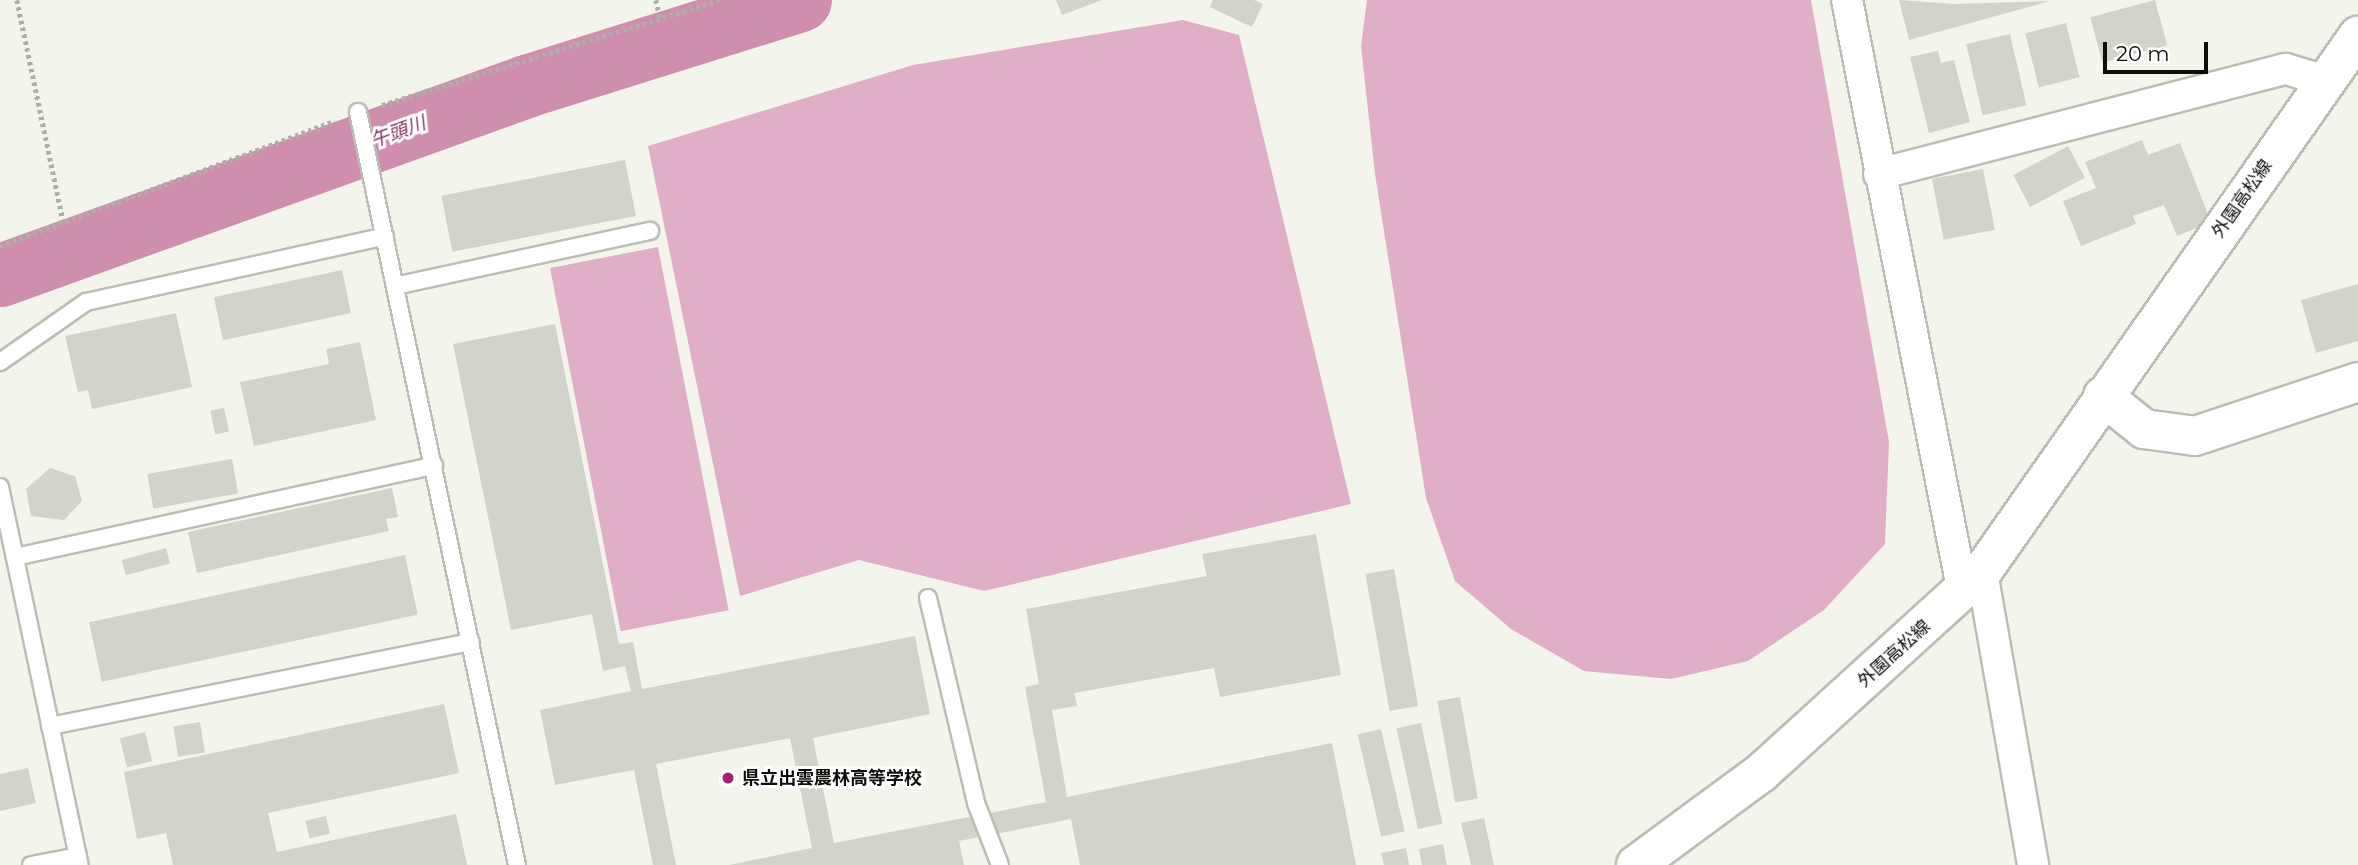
<!DOCTYPE html>
<html>
<head>
<meta charset="utf-8">
<style>
  body { margin:0 }
  #map { position:relative; width:2358px; height:865px; overflow:hidden; background:#f3f4eb; font-family:Montserrat,"Noto Sans JP",sans-serif }
  div>[style] { position:absolute }
  [style*='--x'] { left:calc(var(--x)*1px); top:calc(var(--y)*1px); width:calc(var(--w)*1px); rotate:calc(var(--a)*1deg) }
  .green>* { inset:0; background:#e0afc7; transform-origin:0 0 }
  .river>* { height:63px; margin:-31.5px; padding:0 31.5px; transform-origin:31.5px; border-radius:31.5px; background:#d08eaf }
  .building>* { inset:0; background:#d2d3ca; transform-origin:0 0 }
  .path>* { height:4.5px; margin-top:-2.25px; transform-origin:0; background:repeating-linear-gradient(90deg,#adaea7 0 3.5px,transparent 0 7px) }
  .roads { filter:drop-shadow(2px 0 #bcbdb5) drop-shadow(-2px 0 #bcbdb5) drop-shadow(0 2px #bcbdb5) drop-shadow(0 -2px #bcbdb5) }
  .lane>* { height:16px; margin:-8px; padding:0 8px; transform-origin:8px; border-radius:8px; background:#fff }
  .street>* { height:30px; margin:-15px; padding:0 15px; transform-origin:15px; border-radius:15px; background:#fff }
  .secondary>* { height:38px; margin:-19px; padding:0 19px; transform-origin:19px; border-radius:19px; background:#fff }
  .dots>* { width:19px; height:19px; translate:-50% -50%; box-sizing:border-box; border:4px solid #fff; border-radius:50% }
  span { translate:-50% -50%; white-space:nowrap; text-align:center; line-height:1.15; -webkit-text-stroke:6px #fff; paint-order:stroke }
  .street-label { font-size:18px; color:#0d0d0a }
  .poi-label { font-size:18px; color:#0d0d0a; font-weight:700 }
  .left { translate:0 -50%; text-align:left }
  .water-label { font-size:19px; color:#843662; font-style:italic }
  .scale { position:absolute; left:2103px; top:42px; width:105px; height:32px; box-sizing:border-box; border:4px solid #0d0d0a; border-top:0; padding-left:9px; font-size:21px; line-height:24px; white-space:nowrap; color:#0d0d0a; -webkit-text-stroke:5px #fff; paint-order:stroke }
</style>
</head>
<body>
<div id="map">
  <div class="green">
    <div style="clip-path:polygon(1367px 0,1811px 0,1889px 442px,1885px 544px,1824px 610px,1748px 661px,1671px 679px,1584px 671px,1511px 629px,1455px 581px,1426px 498px,1375px 174px,1361px 46px)"></div>
    <div style="clip-path:polygon(1183px 20px,1239px 35px,1351px 504px,984px 591px,859px 560px,740px 596px,648px 146px,913px 65px)"></div>
    <div style="left:658px;top:247px;width:370px;height:110px;rotate:79deg"></div>
  </div>
  <div class="river">
    <div style="--x:0;--y:275;--w:559;--a:-19.76"></div>
    <div style="--x:526;--y:86;--w:287;--a:-17.4"></div>
  </div>
  <div class="building">
    <div style="clip-path:polygon(1056px 0,1102px 0,1062px 15px)"></div>
    <div style="clip-path:polygon(1213px 0,1254px 0,1263px 4px,1252px 27px,1210px 7px)"></div>
    <div style="clip-path:polygon(1899px 0,1954px 4px,2050px 1px,1909px 40px)"></div>
    <div style="left:2155px;top:0;width:47px;height:67px;rotate:75deg"></div>
    <div style="left:2066px;top:23px;width:56px;height:42px;rotate:76deg"></div>
    <div style="left:2010px;top:34px;width:73px;height:45px;rotate:77deg"></div>
    <div style="clip-path:polygon(1938px 51px,1941px 63px,1954px 60px,1970px 122px,1929px 133px,1910px 57px)"></div>
    <div style="clip-path:polygon(2142px 140px,2148px 155px,2180px 143px,2211px 222px,2177px 236px,2164px 205px,2133px 216px,2136px 224px,2081px 246px,2063px 201px,2096px 188px,2085px 162px)"></div>
    <div style="left:2068px;top:146px;width:36px;height:62px;rotate:62deg"></div>
    <div style="left:625px;top:160px;width:57px;height:187px;rotate:79deg"></div>
    <div style="left:1983px;top:169px;width:62px;height:52px;rotate:79deg"></div>
    <div style="left:342px;top:270px;width:44px;height:131px;rotate:78deg"></div>
    <div style="clip-path:polygon(2358px 284px,2358px 341px,2316px 353px,2301px 300px)"></div>
    <div style="clip-path:polygon(176px 313px,192px 387px,92px 409px,88px 390px,78px 392px,65px 336px)"></div>
    <div style="clip-path:polygon(555px 324px,619px 644px,633px 642px,642px 689px,915px 636px,930px 714px,813px 738px,834px 843px,1046px 802px,1025px 687px,1039px 684px,1026px 609px,1207px 576px,1202px 554px,1316px 534px,1341px 675px,1220px 697px,1214px 668px,1074px 693px,1077px 706px,1052px 710px,1067px 797px,1332px 743px,1356px 865px,1080px 865px,1071px 819px,959px 841px,964px 865px,729px 865px,812px 848px,790px 738px,656px 764px,676px 865px,653px 865px,634px 770px,555px 785px,540px 710px,631px 691px,625px 666px,603px 671px,592px 614px,511px 630px,453px 344px)"></div>
    <div style="clip-path:polygon(360px 342px,376px 420px,254px 446px,240px 382px,329px 364px,326px 349px)"></div>
    <div style="left:224px;top:408px;width:24px;height:14px;rotate:78deg"></div>
    <div style="left:232px;top:459px;width:35px;height:86px;rotate:80deg"></div>
    <div style="clip-path:polygon(50px 468px,75px 476px,82px 501px,64px 520px,31px 516px,26px 489px)"></div>
    <div style="clip-path:polygon(392px 488px,398px 517px,386px 519px,389px 531px,197px 573px,188px 532px)"></div>
    <div style="left:166px;top:548px;width:16px;height:46px;rotate:75deg"></div>
    <div style="left:405px;top:555px;width:61px;height:323px;rotate:78deg"></div>
    <div style="left:1394px;top:569px;width:139px;height:29px;rotate:80deg"></div>
    <div style="left:1460px;top:697px;width:103px;height:23px;rotate:80deg"></div>
    <div style="clip-path:polygon(444px 704px,459px 773px,268px 813px,277px 852px,456px 814px,467px 865px,173px 865px,166px 833px,137px 839px,124px 772px)"></div>
    <div style="left:200px;top:722px;width:31px;height:27px;rotate:81deg"></div>
    <div style="left:1421px;top:723px;width:103px;height:25px;rotate:78deg"></div>
    <div style="left:1381px;top:729px;width:105px;height:24px;rotate:77deg"></div>
    <div style="left:145px;top:732px;width:30px;height:26px;rotate:76deg"></div>
    <div style="clip-path:polygon(28px 768px,36px 803px,0 811px,0 774px)"></div>
    <div style="left:326px;top:816px;width:18px;height:21px;rotate:77deg"></div>
    <div style="clip-path:polygon(1484px 818px,1494px 865px,1471px 865px,1461px 823px)"></div>
    <div style="clip-path:polygon(1443px 844px,1447px 865px,1422px 865px,1419px 849px)"></div>
    <div style="clip-path:polygon(1406px 848px,1409px 865px,1384px 865px,1381px 853px)"></div>
  </div>
  <div class="path">
    <div style="--x:17;--y:0;--w:225;--a:78.2"></div>
    <div style="--x:656;--y:0;--w:22;--a:77"></div>
    <div style="--x:382;--y:105;--w:353;--a:-17.3"></div>
    <div style="--x:0;--y:246;--w:357;--a:-20.5"></div>
  </div>
  <div class="roads">
    <div class="lane">
      <div style="--x:358;--y:112;--w:770;--a:78.08"></div>
      <div style="--x:395;--y:286;--w:261;--a:-12.2"></div>
      <div style="--x:0;--y:362;--w:105;--a:-34.9"></div>
      <div style="--x:86;--y:302;--w:306;--a:-12.4"></div>
      <div style="--x:0;--y:487;--w:386;--a:78.1"></div>
      <div style="--x:15;--y:557;--w:429;--a:-12.3"></div>
      <div style="--x:928;--y:598;--w:211;--a:76.8"></div>
      <div style="--x:976;--y:803;--w:66;--a:68.8"></div>
      <div style="--x:50;--y:726;--w:429;--a:-11.3"></div>
      <div style="--x:31;--y:865;--w:48;--a:-10.8"></div>
    </div>
    <div class="street">
      <div style="--x:1847;--y:0;--w:604;--a:78.93"></div>
      <div style="--x:1879;--y:174;--w:420;--a:-14.5"></div>
      <div style="--x:2286;--y:69;--w:42;--a:16.7"></div>
      <div style="--x:1982;--y:572;--w:297;--a:80.1"></div>
    </div>
    <div class="secondary">
      <div style="--x:2103;--y:396;--w:53;--a:38.8"></div>
      <div style="--x:2144;--y:429;--w:51;--a:7.8"></div>
      <div style="--x:2195;--y:436;--w:172;--a:-18.3"></div>
      <div style="--x:1636;--y:865;--w:155;--a:-36.4"></div>
      <div style="--x:1761;--y:773;--w:299;--a:-42.3"></div>
      <div style="--x:1982;--y:572;--w:655;--a:-54.95"></div>
    </div>
  </div>
  <div class="dots">
    <div style="left:728px;top:778px;background:#a22070"></div>
  </div>
  <div class="street-label">
    <span style="left:2242px;top:199px;rotate:-55deg">外園高松線</span>
    <span style="left:1894px;top:654px;rotate:-42deg">外園高松線</span>
  </div>
  <div class="poi-label">
    <span class="left" style="left:742px;top:778px">県立出雲農林高等学校</span>
  </div>
  <div class="water-label">
    <span style="left:398px;top:132px;rotate:-20deg">午頭川</span>
  </div>
  <div class="scale">20 m</div>
</div>
</body>
</html>
